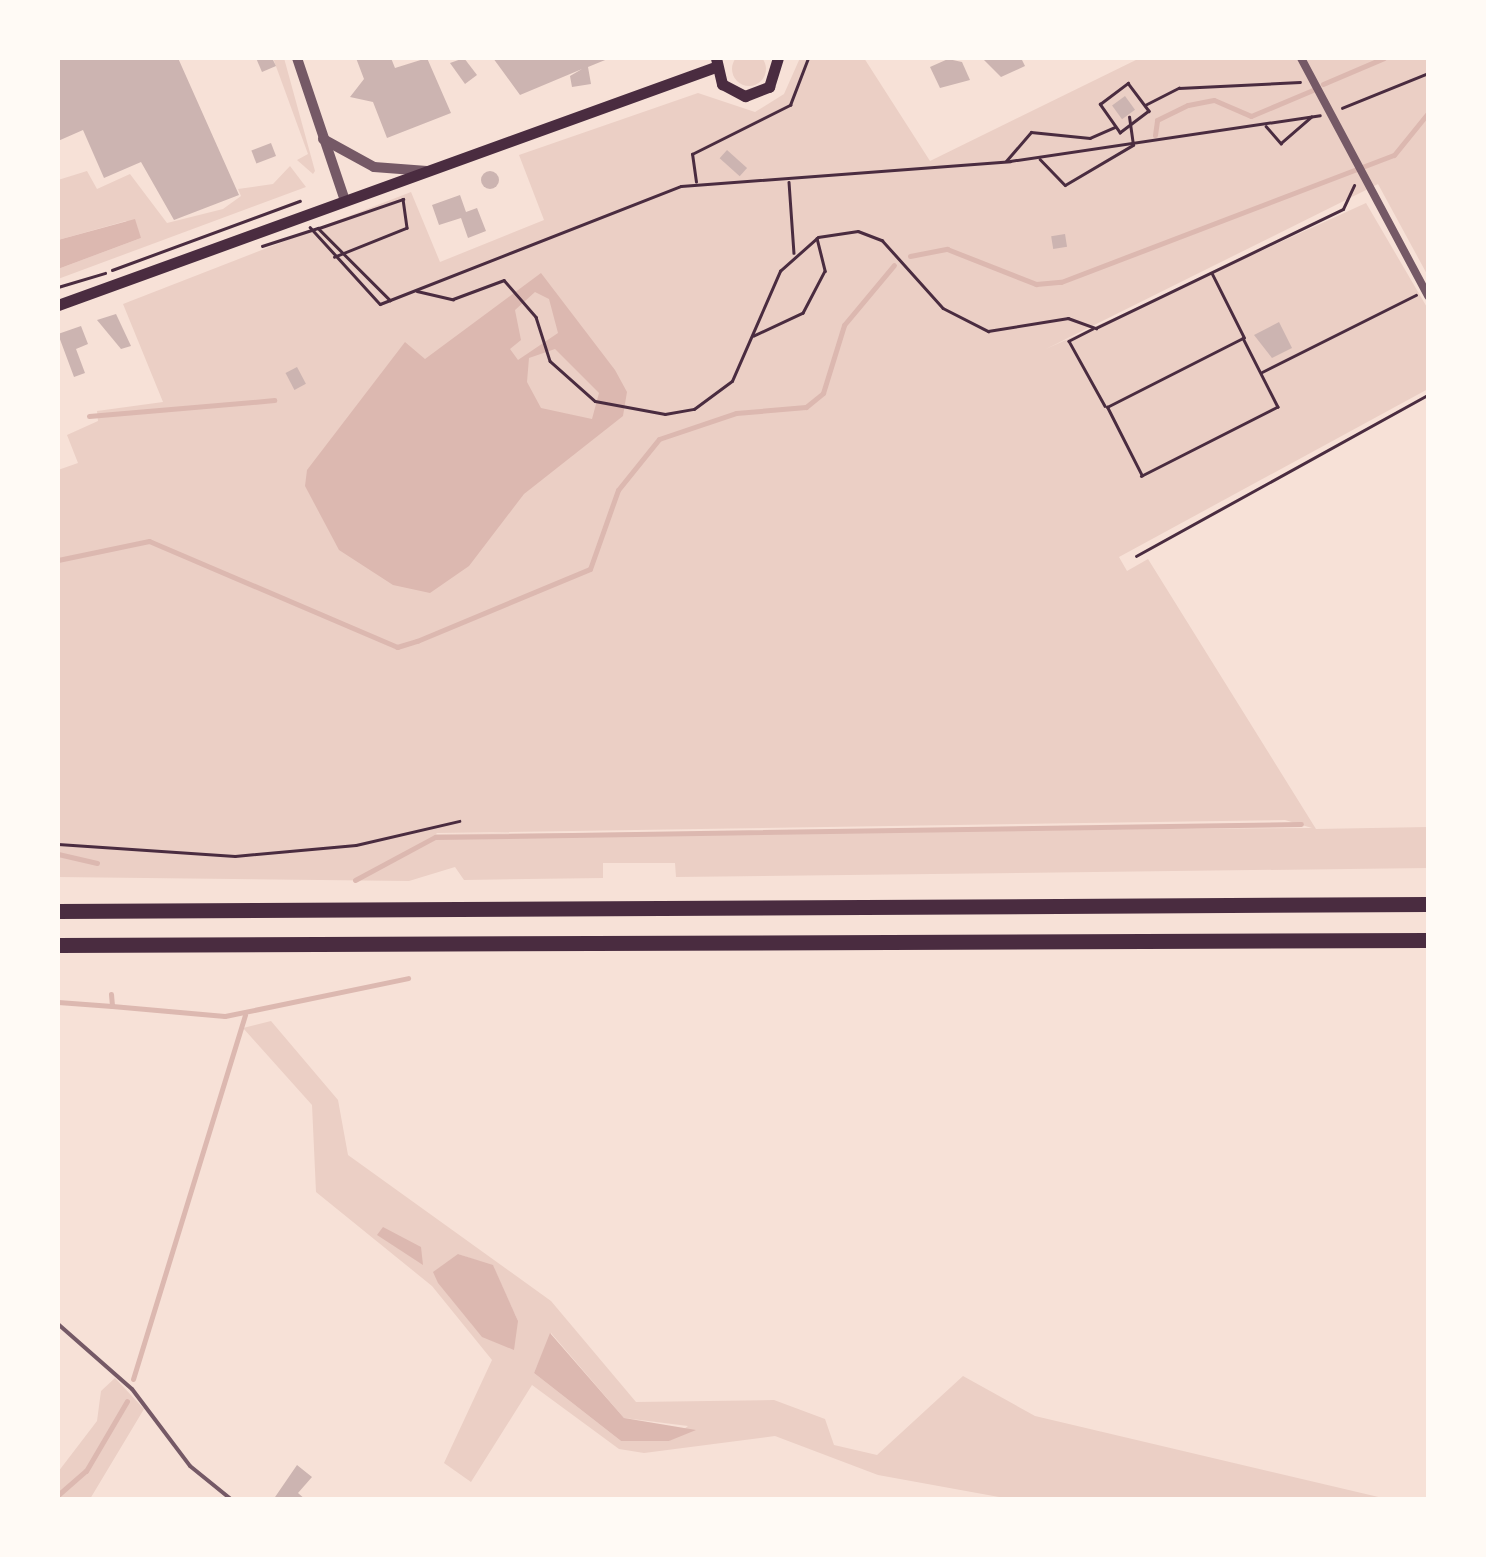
<!DOCTYPE html>
<html>
<head>
<meta charset="utf-8">
<style>
  body { margin:0 }
  #map { position:relative; width:1486px; height:1557px; overflow:hidden; background:#f7e1d7; font-family:Barlow,sans-serif }
  div>[style] { position:absolute }
  [style*='--x'] { left:calc(var(--x)*1px); top:calc(var(--y)*1px); width:calc(var(--w)*1px); rotate:calc(var(--a)*1deg) }
  .green>* { inset:0; background:#ebcfc5 }
  .round { border-radius:50% }
  .water>* { inset:0; background:#dcb8b0 }
  .stream>* { height:5px; margin:-2.5px; padding:0 2.5px; transform-origin:2.5px; border-radius:2.5px; background:#dcb8b0 }
  .building>* { inset:0; background:#ccb4b1; transform-origin:0 0 }
  .path>* { height:2.5px; margin:-1.25px; padding:0 1.25px; transform-origin:1.25px; border-radius:1.25px; background:#4a2c40 }
  .service>* { height:4px; margin:-2px; padding:0 2px; transform-origin:2px; border-radius:2px; background:#755966 }
  .minor>* { height:8px; margin:-4px; padding:0 4px; transform-origin:4px; border-radius:4px; background:#755966 }
  .tertiary>* { height:10px; margin:-5px; padding:0 5px; transform-origin:5px; border-radius:5px; background:#755966 }
  .secondary>* { height:11px; margin:-5.5px; padding:0 5.5px; transform-origin:5.5px; border-radius:5.5px; background:#4a2c40 }
  .motorway>* { height:15px; margin:-7.5px; padding:0 7.5px; transform-origin:7.5px; border-radius:7.5px; background:#4a2c40 }
  span { translate:-50% -50%; white-space:nowrap; text-align:center; line-height:1.15; -webkit-text-stroke:9px #fffaf5; paint-order:stroke }
  .frame { position:absolute; inset:0; border:60px solid #fffaf5; pointer-events:none }
</style>
</head>
<body>
<div id="map">
  <div class="green">
    <div class="round" style="left:732px;top:52px;width:34px;height:34px"></div>
    <div style="clip-path:polygon(273px 58px,284px 58px,315px 171px,313px 174px,297px 160px,308px 154px)"></div>
    <div style="clip-path:polygon(evenodd,800px 58px,864px 58px,930px 161px,1140px 58px,1428px 58px,1428px 276px,1378px 184px,1046px 349px,1366px 203px,1428px 309px,1428px 389px,1119px 557px,1127px 571px,1148px 559px,1316px 829px,1428px 827px,1428px 868px,676px 877px,675px 863px,603px 863px,603px 878px,464px 880px,455px 867px,409px 881px,58px 877px,58px 470px,78px 463px,67px 435px,98px 421px,97px 411px,163px 402px,123px 304px,411px 192px,440px 262px,544px 220px,519px 155px,698px 93px,755px 112px,784px 94px,800px 58px,1285px 820px,1312px 828px,436px 834px,437px 833px,1285px 820px)"></div>
    <div style="clip-path:polygon(290px 166px,306px 187px,58px 279px,58px 269px,141px 238px,126px 221px,58px 240px,58px 180px,87px 171px,97px 189px,130px 174px,167px 223px,223px 209px,241px 196px,238px 189px,273px 184px)"></div>
    <div style="clip-path:polygon(evenodd,271px 1021px,338px 1100px,348px 1155px,551px 1301px,636px 1402px,774px 1400px,825px 1419px,834px 1445px,877px 1455px,963px 1376px,1035px 1416px,1387px 1499px,1010px 1499px,878px 1475px,775px 1436px,644px 1453px,619px 1449px,532px 1385px,471px 1482px,444px 1463px,492px 1360px,432px 1286px,316px 1192px,312px 1105px,243px 1028px,271px 1021px,458px 1254px,493px 1266px,518px 1321px,458px 1254px,271px 1021px,551px 1333px,624px 1418px,688px 1426px,669px 1441px,621px 1441px,534px 1373px,551px 1333px)"></div>
    <div style="clip-path:polygon(115px 1378px,144px 1409px,90px 1499px,58px 1499px,58px 1472px,97px 1421px,101px 1391px)"></div>
  </div>
  <div class="water">
    <div style="clip-path:polygon(135px 219px,141px 238px,58px 269px,58px 240px)"></div>
    <div style="clip-path:polygon(evenodd,541px 273px,615px 370px,627px 392px,623px 416px,524px 494px,469px 566px,430px 593px,393px 585px,339px 550px,305px 486px,307px 470px,405px 342px,425px 359px,541px 273px,535px 292px,549px 299px,558px 333px,518px 360px,510px 349px,521px 340px,515px 310px,535px 292px,541px 273px,555px 349px,599px 393px,592px 419px,541px 408px,527px 382px,529px 358px,555px 349px)"></div>
    <div style="clip-path:polygon(383px 1227px,421px 1247px,423px 1265px,377px 1235px)"></div>
    <div style="clip-path:polygon(458px 1254px,493px 1265px,518px 1321px,514px 1350px,482px 1337px,438px 1283px,433px 1272px)"></div>
    <div style="clip-path:polygon(550px 1333px,624px 1418px,696px 1430px,669px 1441px,621px 1441px,534px 1373px)"></div>
  </div>
  <div class="stream">
    <div style="--x:1323;--y:84;--w:66;--a:-23.1"></div>
    <div style="--x:1155;--y:135;--w:15;--a:-82"></div>
    <div style="--x:1157;--y:120;--w:34;--a:-26"></div>
    <div style="--x:1188;--y:105;--w:26;--a:-11"></div>
    <div style="--x:1214;--y:100;--w:40;--a:23.4"></div>
    <div style="--x:1251;--y:116;--w:67;--a:-22.8"></div>
    <div style="--x:910;--y:256;--w:38;--a:-11"></div>
    <div style="--x:947;--y:249;--w:96;--a:21.5"></div>
    <div style="--x:1036;--y:284;--w:25;--a:-5"></div>
    <div style="--x:1061;--y:282;--w:356;--a:-20.9"></div>
    <div style="--x:1394;--y:155;--w:54;--a:-51"></div>
    <div style="--x:89;--y:416;--w:186;--a:-4.9"></div>
    <div style="--x:58;--y:560;--w:93;--a:-11.8"></div>
    <div style="--x:149;--y:541;--w:270;--a:23.1"></div>
    <div style="--x:397;--y:647;--w:21;--a:-17"></div>
    <div style="--x:417;--y:641;--w:187;--a:-22.6"></div>
    <div style="--x:590;--y:569;--w:84;--a:-70.5"></div>
    <div style="--x:618;--y:490;--w:65;--a:-51.2"></div>
    <div style="--x:659;--y:439;--w:81;--a:-18.7"></div>
    <div style="--x:736;--y:413;--w:70;--a:-4.9"></div>
    <div style="--x:806;--y:407;--w:22;--a:-39"></div>
    <div style="--x:823;--y:393;--w:71;--a:-72.8"></div>
    <div style="--x:844;--y:325;--w:78;--a:-50.2"></div>
    <div style="--x:58;--y:854;--w:40;--a:13"></div>
    <div style="--x:355;--y:880;--w:91;--a:-28.3"></div>
    <div style="--x:435;--y:837;--w:866;--a:-0.86"></div>
    <div style="--x:111;--y:994;--w:12;--a:85"></div>
    <div style="--x:112;--y:1006;--w:113;--a:5.1"></div>
    <div style="--x:225;--y:1016;--w:187;--a:-11.7"></div>
    <div style="--x:58;--y:1002;--w:54;--a:4.2"></div>
    <div style="--x:133;--y:1379;--w:381;--a:-72.9"></div>
    <div style="--x:58;--y:1495;--w:37;--a:-41"></div>
    <div style="--x:86;--y:1471;--w:81;--a:-59.6"></div>
  </div>
  <div class="building">
    <div style="clip-path:polygon(58px 58px,178px 58px,239px 195px,174px 220px,141px 162px,104px 178px,83px 130px,58px 141px)"></div>
    <div style="clip-path:polygon(256px 58px,272px 58px,276px 66px,262px 72px)"></div>
    <div style="clip-path:polygon(356px 58px,391px 58px,395px 68px,427px 58px,451px 113px,387px 138px,373px 102px,350px 97px,364px 79px)"></div>
    <div style="clip-path:polygon(464px 58px,477px 75px,465px 84px,450px 63px)"></div>
    <div style="clip-path:polygon(493px 58px,610px 58px,588px 67px,591px 84px,572px 87px,570px 76px,582px 69px,520px 95px)"></div>
    <div style="clip-path:polygon(982px 58px,1021px 58px,1025px 66px,1001px 77px)"></div>
    <div style="clip-path:polygon(948px 59px,962px 62px,970px 80px,940px 88px,930px 67px)"></div>
    <div style="left:1125px;top:96px;width:17px;height:16px;rotate:54deg"></div>
    <div style="left:271px;top:143px;width:14px;height:21px;rotate:69deg"></div>
    <div style="left:727px;top:150px;width:27px;height:11px;rotate:42deg"></div>
    <div class="round" style="left:481px;top:171px;width:18px;height:18px"></div>
    <div style="clip-path:polygon(460px 195px,466px 212px,477px 208px,486px 231px,468px 238px,461px 218px,439px 225px,432px 205px)"></div>
    <div style="left:1065px;top:234px;width:13px;height:14px;rotate:81deg"></div>
    <div style="clip-path:polygon(116px 314px,131px 346px,121px 349px,97px 320px)"></div>
    <div style="clip-path:polygon(1279px 322px,1292px 348px,1272px 358px,1254px 335px)"></div>
    <div style="clip-path:polygon(81px 326px,88px 344px,76px 349px,85px 373px,74px 377px,58px 334px)"></div>
    <div style="left:297px;top:367px;width:19px;height:13px;rotate:62deg"></div>
    <div style="clip-path:polygon(297px 1465px,312px 1477px,298px 1493px,306px 1500px,273px 1500px)"></div>
  </div>
  <div class="path">
    <div style="--x:1128;--y:83;--w:35;--a:53"></div>
    <div style="--x:1149;--y:111;--w:36;--a:143"></div>
    <div style="--x:1120;--y:133;--w:35;--a:-125"></div>
    <div style="--x:1100;--y:104;--w:35;--a:-37"></div>
    <div style="--x:1145;--y:105;--w:38;--a:-27"></div>
    <div style="--x:1179;--y:88;--w:121;--a:-2.8"></div>
    <div style="--x:1342;--y:108;--w:93;--a:-22.1"></div>
    <div style="--x:1266;--y:126;--w:23;--a:49"></div>
    <div style="--x:1281;--y:143;--w:40;--a:-41"></div>
    <div style="--x:1040;--y:159;--w:36;--a:46"></div>
    <div style="--x:1065;--y:185;--w:79;--a:-30.5"></div>
    <div style="--x:1133;--y:145;--w:28;--a:-98"></div>
    <div style="--x:1006;--y:161;--w:38;--a:-49"></div>
    <div style="--x:1031;--y:132;--w:59;--a:5.8"></div>
    <div style="--x:1090;--y:138;--w:27;--a:-24"></div>
    <div style="--x:696;--y:182;--w:28;--a:-98"></div>
    <div style="--x:692;--y:154;--w:110;--a:-26.6"></div>
    <div style="--x:790;--y:105;--w:50;--a:-69"></div>
    <div style="--x:789;--y:182;--w:71;--a:86"></div>
    <div style="--x:310;--y:227;--w:104;--a:47.7"></div>
    <div style="--x:380;--y:304;--w:323;--a:-21.4"></div>
    <div style="--x:681;--y:186;--w:330;--a:-4.3"></div>
    <div style="--x:1010;--y:161;--w:313;--a:-8.4"></div>
    <div style="--x:319;--y:228;--w:89;--a:-19"></div>
    <div style="--x:403;--y:199;--w:29;--a:82"></div>
    <div style="--x:407;--y:228;--w:78;--a:158.1"></div>
    <div style="--x:818;--y:237;--w:40;--a:-8.5"></div>
    <div style="--x:858;--y:231;--w:26;--a:21"></div>
    <div style="--x:882;--y:240;--w:91;--a:48.1"></div>
    <div style="--x:943;--y:308;--w:51;--a:27.1"></div>
    <div style="--x:988;--y:331;--w:81;--a:-9.2"></div>
    <div style="--x:1068;--y:318;--w:30;--a:20"></div>
    <div style="--x:1096;--y:328;--w:274;--a:-25.7"></div>
    <div style="--x:1343;--y:209;--w:26;--a:-65"></div>
    <div style="--x:262;--y:246;--w:59;--a:-17.8"></div>
    <div style="--x:318;--y:228;--w:102;--a:45"></div>
    <div style="--x:112;--y:270;--w:200;--a:-20.2"></div>
    <div style="--x:1212;--y:273;--w:72;--a:63.4"></div>
    <div style="--x:58;--y:287;--w:49;--a:-16.6"></div>
    <div style="--x:417;--y:291;--w:37;--a:13"></div>
    <div style="--x:453;--y:299;--w:54;--a:-20.4"></div>
    <div style="--x:504;--y:280;--w:49;--a:49.1"></div>
    <div style="--x:536;--y:317;--w:46;--a:72.3"></div>
    <div style="--x:550;--y:361;--w:60;--a:41.6"></div>
    <div style="--x:595;--y:401;--w:71;--a:10.5"></div>
    <div style="--x:665;--y:414;--w:29;--a:-10"></div>
    <div style="--x:694;--y:409;--w:47;--a:-36.4"></div>
    <div style="--x:732;--y:381;--w:120;--a:-66.4"></div>
    <div style="--x:780;--y:271;--w:50;--a:-41.7"></div>
    <div style="--x:817;--y:238;--w:34;--a:76"></div>
    <div style="--x:825;--y:271;--w:47;--a:117.6"></div>
    <div style="--x:803;--y:313;--w:54;--a:154.9"></div>
    <div style="--x:1093;--y:329;--w:27;--a:153"></div>
    <div style="--x:1069;--y:341;--w:74;--a:61"></div>
    <div style="--x:1243;--y:338;--w:77;--a:63.1"></div>
    <div style="--x:1278;--y:407;--w:153;--a:153.1"></div>
    <div style="--x:1142;--y:476;--w:77;--a:-116.9"></div>
    <div style="--x:1107;--y:407;--w:153;--a:-26.9"></div>
    <div style="--x:1262;--y:372;--w:172;--a:-26.6"></div>
    <div style="--x:1136;--y:556;--w:333;--a:-28.9"></div>
    <div style="--x:58;--y:844;--w:177;--a:3.9"></div>
    <div style="--x:235;--y:856;--w:121;--a:-5.2"></div>
    <div style="--x:356;--y:845;--w:106;--a:-13.1"></div>
  </div>
  <div class="service">
    <div style="--x:58;--y:1324;--w:98;--a:41.3"></div>
    <div style="--x:132;--y:1389;--w:96;--a:53"></div>
    <div style="--x:190;--y:1466;--w:54;--a:39"></div>
  </div>
  <div class="minor">
    <div style="--x:1301;--y:58;--w:270;--a:61.9"></div>
  </div>
  <div class="tertiary">
    <div style="--x:297;--y:58;--w:151;--a:71.4"></div>
    <div style="--x:323;--y:139;--w:58;--a:28.8"></div>
    <div style="--x:374;--y:167;--w:53;--a:4.3"></div>
  </div>
  <div class="secondary">
    <div style="--x:716;--y:58;--w:27;--a:77"></div>
    <div style="--x:722;--y:84;--w:26;--a:28"></div>
    <div style="--x:745;--y:96;--w:26;--a:-21"></div>
    <div style="--x:769;--y:87;--w:30;--a:-73"></div>
    <div style="--x:58;--y:305;--w:699;--a:-19.91"></div>
  </div>
  <div class="motorway">
    <div style="--x:58;--y:911;--w:1370;--a:-0.29"></div>
    <div style="--x:58;--y:945;--w:1370;--a:-0.21"></div>
  </div>
  <div class="frame"></div>
</div>
</body>
</html>
